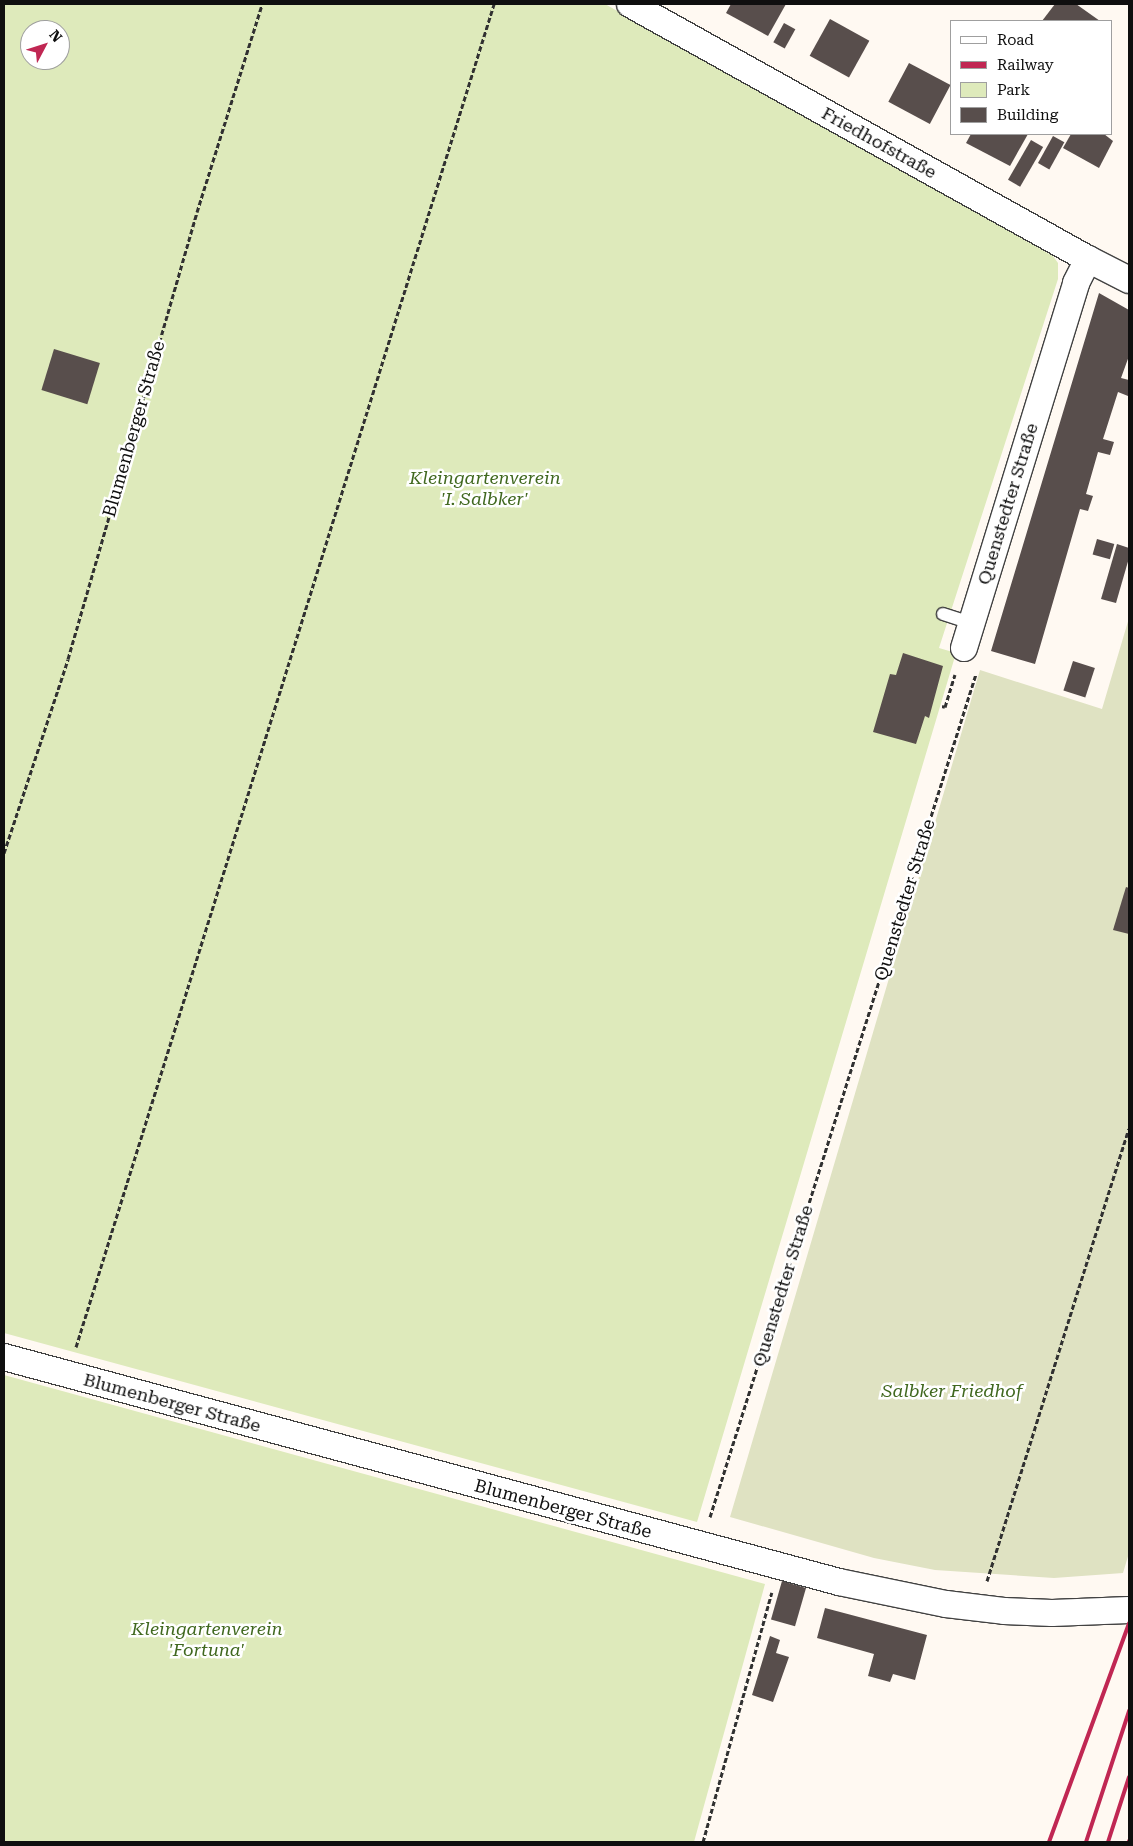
<!DOCTYPE html>
<html>
<head>
<meta charset="utf-8">
<style>
  body { margin:0 }
  #map { position:relative; width:1133px; height:1846px; overflow:hidden; background:#fff9f2; font-family:"Roboto Serif",serif }
  div>[style] { position:absolute }
  [style*='--x'] { left:calc(var(--x)*1px); top:calc(var(--y)*1px); width:calc(var(--w)*1px); rotate:calc(var(--a)*1deg) }
  .green>* { inset:0; background:#deeabb }
  .cemetery>* { inset:0; background:#dfe2c2 }
  .building>* { inset:0; background:#584e4c; transform-origin:0 0 }
  .path>* { height:3px; margin-top:-1.5px; transform-origin:0; background:repeating-linear-gradient(90deg,#313131 0 5px,transparent 0 7.5px) }
  .roads { filter:drop-shadow(1px 0 #424242) drop-shadow(-1px 0 #424242) drop-shadow(0 1px #424242) drop-shadow(0 -1px #424242) }
  .service>* { height:12px; margin:-6px; padding:0 6px; transform-origin:6px; border-radius:6px; background:#fff }
  .minor>* { height:26px; margin:-13px; padding:0 13px; transform-origin:13px; border-radius:13px; background:#fff }
  .rail>* { height:4px; margin:-2px; padding:0 2px; transform-origin:2px; border-radius:2px; background:#c02753 }
  span { translate:-50% -50%; white-space:nowrap; text-align:center; line-height:1.15; -webkit-text-stroke:5px #fff; paint-order:stroke }
  .street-label { font-size:18px; color:#0f0f0f }
  .park-label { font-size:18px; color:#40681f; font-style:italic }
  .frame { position:absolute; inset:0; border:5px solid #0f0f0f; pointer-events:none }
  .legend { position:absolute; left:950px; top:20px; width:162px; height:115px; box-sizing:border-box; background:#fff; border:1px solid #9f9f9f; margin:0; padding:6px 9px; list-style:none; font-size:15px; color:#0f0f0f }
  .legend li { display:flex; align-items:center; gap:10px; height:25px }
  .legend b { width:25px; border:1px solid #9f9f9f }
  .north { position:absolute; left:20px; top:20px; width:50px; height:50px; box-sizing:border-box; background:#fff; border:1px solid #9f9f9f; border-radius:50%; rotate:50deg; font-size:14px; font-weight:700; line-height:20px; text-align:center; color:#0f0f0f }
  .north::after { content:''; display:block; margin:auto; width:18px; height:22px; background:#c02753; clip-path:polygon(50% 0,100% 100%,50% 72%,0 100%) }
</style>
</head>
<body>
<div id="map">
  <div class="green">
    <div style="clip-path:polygon(evenodd,4px 4px,605px 4px,1053px 256px,1058px 263px,1058px 279px,939px 648px,956px 653px,697px 1522px,4px 1333px,4px 4px,30px 30px,60px 30px,60px 60px,30px 60px,30px 30px)"></div>
    <div style="clip-path:polygon(4px 1375px,765px 1584px,694px 1842px,4px 1842px)"></div>
  </div>
  <div class="cemetery">
    <div style="clip-path:polygon(1129px 618px,1129px 1553px,1123px 1573px,1054px 1578px,935px 1570px,874px 1558px,730px 1517px,980px 670px,1102px 709px)"></div>
  </div>
  <div class="building">
    <div style="clip-path:polygon(731px 4px,786px 4px,768px 36px,726px 13px)"></div>
    <div style="clip-path:polygon(1055px 4px,1076px 4px,1100px 21px,1042px 21px)"></div>
    <div style="left:830px;top:19px;width:45px;height:42px;rotate:29deg"></div>
    <div style="left:784px;top:23px;width:13px;height:22px;rotate:29deg"></div>
    <div style="left:909px;top:63px;width:47px;height:44px;rotate:28deg"></div>
    <div style="clip-path:polygon(971px 134px,1028px 134px,1010px 166px,966px 143px)"></div>
    <div style="clip-path:polygon(1071px 134px,1104px 134px,1113px 141px,1099px 168px,1063px 148px)"></div>
    <div style="left:1053px;top:136px;width:13px;height:31px;rotate:29deg"></div>
    <div style="left:1031px;top:140px;width:14px;height:46px;rotate:30deg"></div>
    <div style="clip-path:polygon(1099px 293px,1129px 310px,1129px 356px,1121px 378px,1129px 380px,1129px 393px,1128px 396px,1118px 392px,1103px 439px,1114px 442px,1110px 455px,1098px 452px,1086px 494px,1093px 496px,1088px 511px,1080px 509px,1035px 664px,991px 651px)"></div>
    <div style="left:54px;top:349px;width:48px;height:43px;rotate:17deg"></div>
    <div style="left:1097px;top:539px;width:18px;height:16px;rotate:16deg"></div>
    <div style="clip-path:polygon(1117px 544px,1129px 548px,1129px 558px,1116px 603px,1101px 599px)"></div>
    <div style="clip-path:polygon(903px 653px,943px 666px,929px 718px,925px 716px,916px 744px,873px 732px,890px 674px,896px 675px)"></div>
    <div style="left:1073px;top:661px;width:23px;height:31px;rotate:18deg"></div>
    <div style="clip-path:polygon(1126px 887px,1129px 888px,1129px 934px,1113px 930px)"></div>
    <div style="left:782px;top:1581px;width:25px;height:40px;rotate:16deg"></div>
    <div style="clip-path:polygon(825px 1608px,927px 1635px,915px 1680px,893px 1674px,890px 1682px,868px 1676px,874px 1654px,817px 1638px)"></div>
    <div style="clip-path:polygon(770px 1636px,780px 1640px,776px 1653px,789px 1657px,773px 1702px,752px 1695px)"></div>
  </div>
  <div class="path">
    <div style="--x:942;--y:706;--w:3;--a:18"></div>
    <div style="--x:945;--y:707;--w:34;--a:-73"></div>
    <div style="--x:4;--y:853;--w:204;--a:-71.7"></div>
    <div style="--x:68;--y:659;--w:465;--a:-73.9"></div>
    <div style="--x:197;--y:212;--w:218;--a:-72.6"></div>
    <div style="--x:76;--y:1347;--w:1407;--a:-72.71"></div>
    <div style="--x:710;--y:1517;--w:884;--a:-72.49"></div>
    <div style="--x:987;--y:1581;--w:474;--a:-72.6"></div>
    <div style="--x:703;--y:1842;--w:259;--a:-74.6"></div>
  </div>
  <div class="roads">
    <div class="service">
      <div style="--x:943;--y:614;--w:29;--a:18"></div>
    </div>
    <div class="minor">
      <div style="--x:630;--y:4;--w:524;--a:29.11"></div>
      <div style="--x:1088;--y:259;--w:46;--a:27.1"></div>
      <div style="--x:964;--y:648;--w:382;--a:-72.9"></div>
      <div style="--x:1076;--y:283;--w:27;--a:-63"></div>
      <div style="--x:4;--y:1357;--w:865;--a:15.08"></div>
      <div style="--x:839;--y:1582;--w:109;--a:11.6"></div>
      <div style="--x:946;--y:1604;--w:58;--a:6.9"></div>
      <div style="--x:1004;--y:1611;--w:48;--a:2.4"></div>
      <div style="--x:1052;--y:1613;--w:77;--a:-2.2"></div>
    </div>
  </div>
  <div class="rail">
    <div style="--x:1049;--y:1842;--w:233;--a:-69.9"></div>
    <div style="--x:1086;--y:1842;--w:138;--a:-71.8"></div>
    <div style="--x:1108;--y:1842;--w:68;--a:-72.1"></div>
    <div style="--x:1129;--y:1842;--w:1;--a:-90"></div>
  </div>
  <div class="street-label">
    <span style="left:879px;top:143px;rotate:29deg">Friedhofstraße</span>
    <span style="left:134px;top:429px;rotate:-74deg">Blumenberger Straße</span>
    <span style="left:1008px;top:504px;rotate:-73deg">Quenstedter Straße</span>
    <span style="left:905px;top:900px;rotate:-73deg">Quenstedter Straße</span>
    <span style="left:783px;top:1286px;rotate:-73deg">Quenstedter Straße</span>
    <span style="left:172px;top:1403px;rotate:15deg">Blumenberger Straße</span>
    <span style="left:563px;top:1509px;rotate:15deg">Blumenberger Straße</span>
  </div>
  <div class="park-label">
    <span style="left:485px;top:489px">Kleingartenverein<br>'I. Salbker'</span>
    <span style="left:952px;top:1391px">Salbker Friedhof</span>
    <span style="left:207px;top:1640px">Kleingartenverein<br>'Fortuna'</span>
  </div>
  <div class="frame"></div>
  <ul class="legend">
  <li><b style="height:6px;background:#fff"></b>Road</li>
  <li><b style="height:6px;background:#c02753"></b>Railway</li>
  <li><b style="height:14px;background:#deeabb"></b>Park</li>
  <li><b style="height:14px;background:#584e4c"></b>Building</li>
  </ul>
  <div class="north">N</div>
</div>
</body>
</html>
